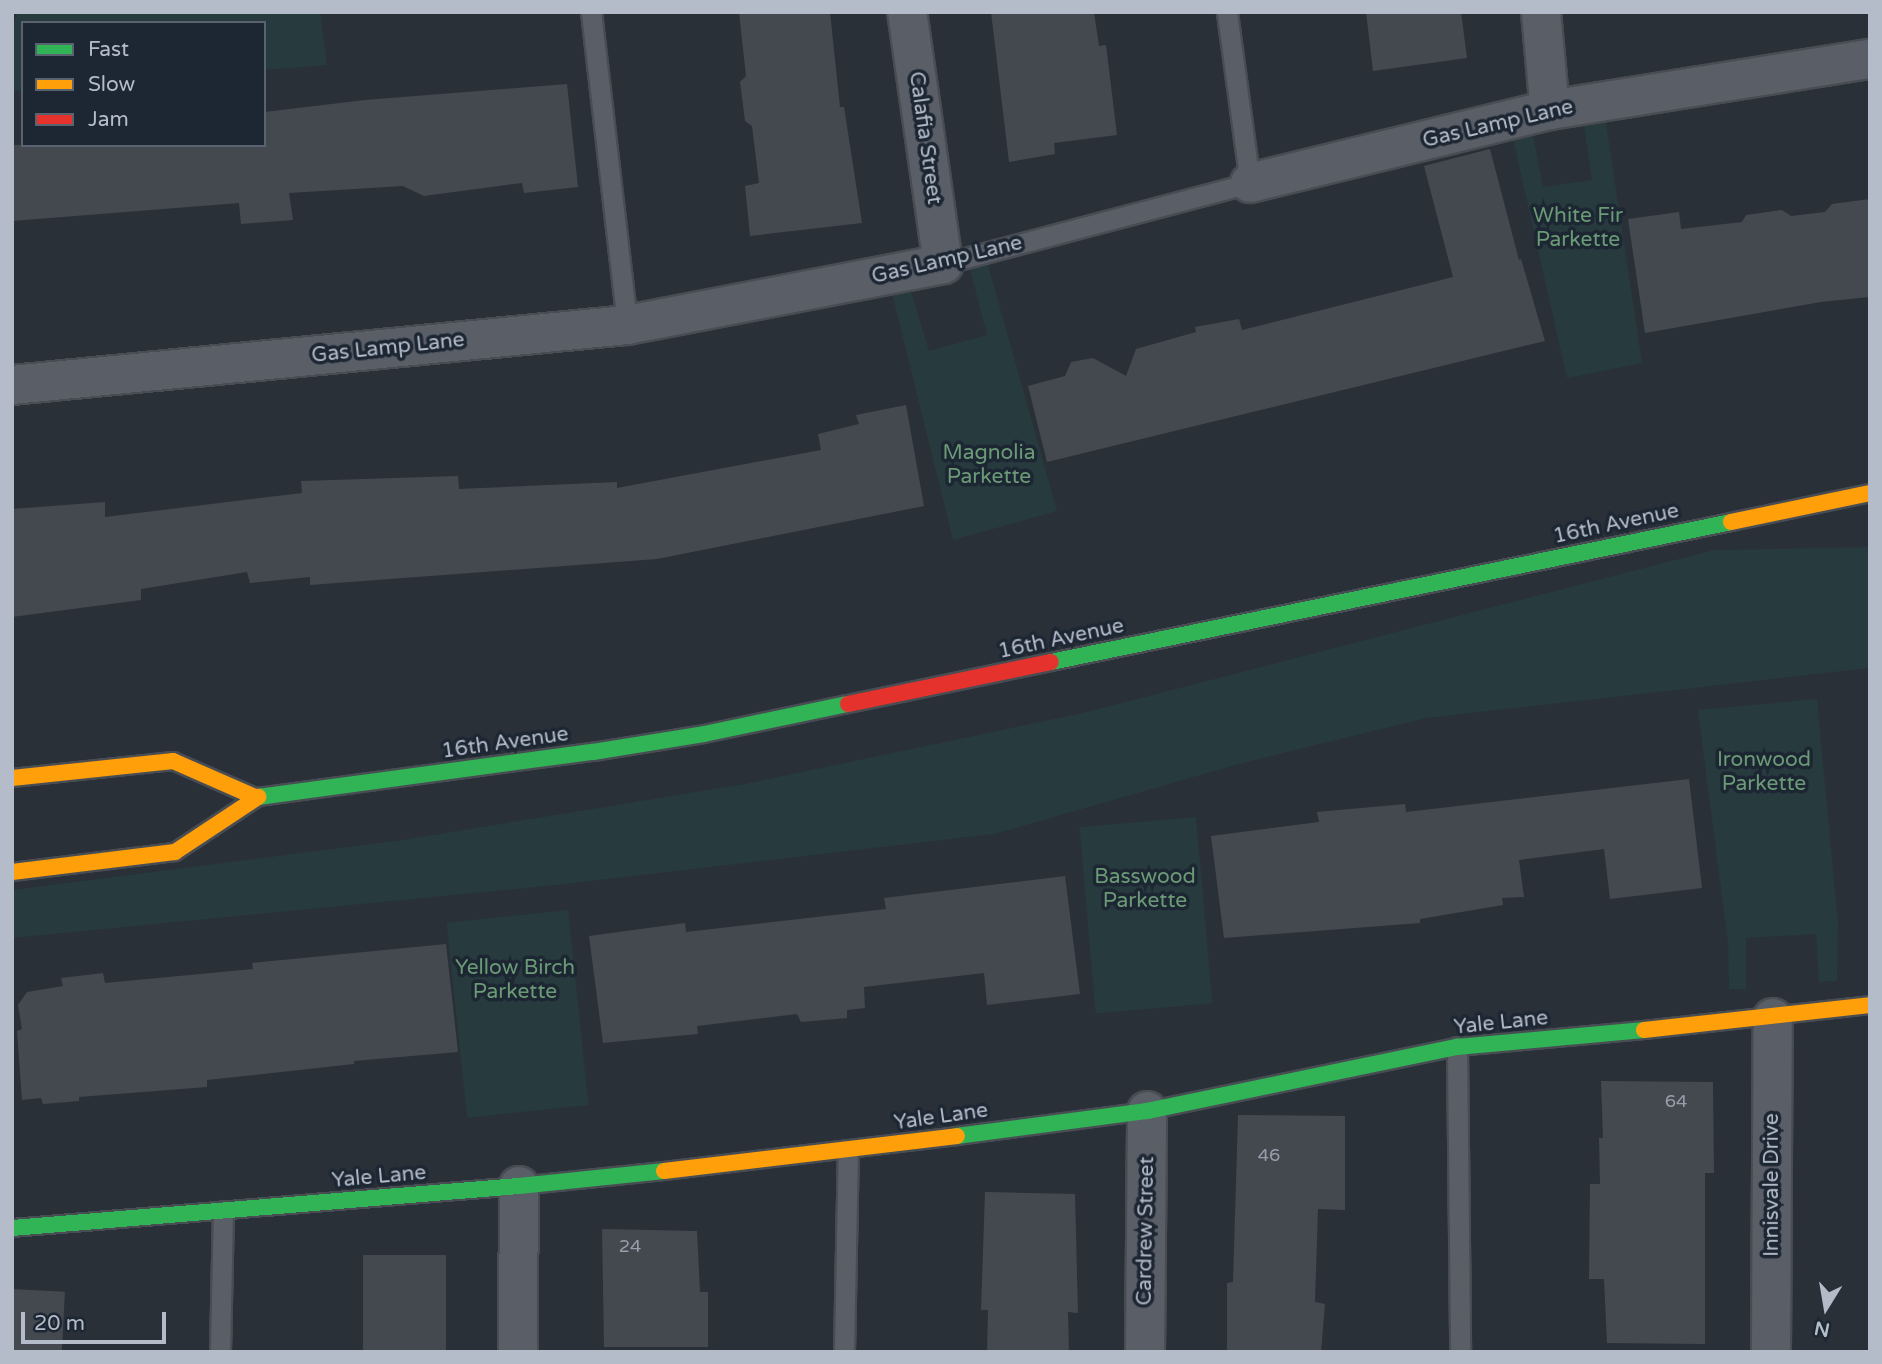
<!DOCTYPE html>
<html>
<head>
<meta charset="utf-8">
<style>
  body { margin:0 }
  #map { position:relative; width:1882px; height:1364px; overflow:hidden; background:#2a3038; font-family:"Varela Round",sans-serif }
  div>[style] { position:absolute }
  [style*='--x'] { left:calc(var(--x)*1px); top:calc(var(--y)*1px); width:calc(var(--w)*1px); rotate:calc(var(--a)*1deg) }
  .green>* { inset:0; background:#273a3e; transform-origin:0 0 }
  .building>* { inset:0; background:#444950; transform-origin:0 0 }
  .roads { filter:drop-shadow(2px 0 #484c53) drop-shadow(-2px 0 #484c53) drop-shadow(0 2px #484c53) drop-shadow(0 -2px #484c53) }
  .lane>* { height:19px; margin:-9.5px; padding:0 9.5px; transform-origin:9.5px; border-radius:9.5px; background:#5a5e66 }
  .street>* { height:38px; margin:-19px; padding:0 19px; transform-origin:19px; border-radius:19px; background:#5a5e66 }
  .fast>* { height:16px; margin:-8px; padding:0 8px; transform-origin:8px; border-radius:8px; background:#30b455 }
  .slow>* { height:16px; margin:-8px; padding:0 8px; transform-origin:8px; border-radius:8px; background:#ff9f0a }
  .jam>* { height:16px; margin:-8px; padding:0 8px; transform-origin:8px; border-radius:8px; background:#e5322d }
  span { translate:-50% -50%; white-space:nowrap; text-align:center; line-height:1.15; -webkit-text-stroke:7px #1d2633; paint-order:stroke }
  .number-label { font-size:18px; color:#989fab }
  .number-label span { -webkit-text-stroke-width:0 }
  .street-label { font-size:21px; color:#b4bcc9 }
  .park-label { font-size:21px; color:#6b9a76 }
  .frame { position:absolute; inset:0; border:14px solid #b4bcc9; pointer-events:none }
  .legend { position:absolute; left:21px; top:21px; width:245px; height:126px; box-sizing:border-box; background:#1d2633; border:2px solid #59626f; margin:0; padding:9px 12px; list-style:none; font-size:21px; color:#b4bcc9 }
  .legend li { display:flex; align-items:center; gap:14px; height:35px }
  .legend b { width:35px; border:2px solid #59626f }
  .north { position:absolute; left:1791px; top:1273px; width:70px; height:70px; -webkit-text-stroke:5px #1d2633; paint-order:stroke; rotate:191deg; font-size:19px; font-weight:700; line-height:28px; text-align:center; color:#b4bcc9 }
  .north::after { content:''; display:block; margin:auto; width:24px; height:32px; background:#b4bcc9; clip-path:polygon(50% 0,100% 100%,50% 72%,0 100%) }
  .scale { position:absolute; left:21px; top:1312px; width:145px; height:32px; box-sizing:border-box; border:4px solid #b4bcc9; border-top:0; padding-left:9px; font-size:21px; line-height:24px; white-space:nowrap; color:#b4bcc9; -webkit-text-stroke:5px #1d2633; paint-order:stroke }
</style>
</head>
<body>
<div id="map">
  <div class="green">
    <div style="clip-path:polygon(18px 12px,320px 12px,327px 65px,264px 70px,264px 23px,23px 23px,23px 90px,12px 91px,12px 27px)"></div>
    <div style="clip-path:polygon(1605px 117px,1642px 363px,1567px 378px,1511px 130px,1531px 125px,1543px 187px,1592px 180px,1583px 120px)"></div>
    <div style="clip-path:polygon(988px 265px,1057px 511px,953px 540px,891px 289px,909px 285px,929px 351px,987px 335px,970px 269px)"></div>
    <div style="clip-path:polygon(1870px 547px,1870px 668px,1426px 718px,1239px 764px,994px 834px,556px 885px,12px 938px,12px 890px,403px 840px,745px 784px,1083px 713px,1714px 550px)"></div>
    <div style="clip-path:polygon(1817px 699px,1838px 924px,1837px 981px,1819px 982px,1816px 934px,1746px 938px,1746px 989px,1729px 989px,1728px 943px,1698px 710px)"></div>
    <div style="left:1196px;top:817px;width:187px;height:117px;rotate:85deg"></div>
    <div style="left:568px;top:910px;width:196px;height:122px;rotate:84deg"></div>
  </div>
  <div class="building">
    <div style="clip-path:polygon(739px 12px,830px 12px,840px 107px,844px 107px,862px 223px,750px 236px,745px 186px,759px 183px,752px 126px,745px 121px,740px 82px,746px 76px)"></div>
    <div style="clip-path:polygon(991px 12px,1094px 12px,1099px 46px,1106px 45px,1117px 135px,1054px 143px,1055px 154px,1009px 162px)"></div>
    <div style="clip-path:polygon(1366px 12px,1461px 12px,1467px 58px,1373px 71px)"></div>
    <div style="clip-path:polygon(567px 84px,578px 187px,524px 193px,522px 183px,424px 196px,403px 186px,289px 193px,293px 220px,241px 224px,239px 203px,12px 221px,12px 145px,264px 145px,264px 112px,365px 100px)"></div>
    <div style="clip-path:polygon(1490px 149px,1519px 260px,1521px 259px,1545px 341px,1047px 462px,1028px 386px,1065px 376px,1071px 362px,1093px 358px,1126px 376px,1136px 349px,1196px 332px,1195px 327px,1239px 319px,1242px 330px,1453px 277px,1424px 166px)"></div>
    <div style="clip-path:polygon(1870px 199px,1869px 297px,1821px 302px,1645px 333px,1628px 219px,1679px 212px,1681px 229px,1742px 222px,1746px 215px,1782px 210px,1791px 216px,1825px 212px,1832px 204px)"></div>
    <div style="clip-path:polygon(906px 405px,924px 506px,657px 559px,310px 585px,310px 577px,250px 583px,247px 572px,141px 589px,141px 600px,12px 617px,12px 509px,105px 502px,105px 517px,302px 493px,301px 481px,458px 476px,459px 489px,617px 482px,617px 488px,821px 450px,818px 434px,859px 424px,856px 415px)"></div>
    <div style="clip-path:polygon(1689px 779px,1702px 888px,1610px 899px,1604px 849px,1519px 860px,1524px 897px,1502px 898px,1503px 905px,1420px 919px,1420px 923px,1224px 938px,1211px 836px,1319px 822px,1317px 812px,1405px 804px,1406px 812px)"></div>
    <div style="clip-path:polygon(1065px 876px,1080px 994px,987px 1005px,984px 973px,864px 987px,865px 1008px,847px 1010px,847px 1018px,801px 1022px,797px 1014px,697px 1026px,698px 1034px,603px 1043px,589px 936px,685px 923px,686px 932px,886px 909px,884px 898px)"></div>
    <div style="clip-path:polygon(446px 944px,458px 1052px,354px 1061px,354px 1064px,207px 1080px,207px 1087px,79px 1097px,79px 1101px,43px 1104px,41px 1098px,22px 1100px,17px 1031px,22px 1029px,18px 1005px,27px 992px,63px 986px,61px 978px,103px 973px,105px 983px,253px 969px,252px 963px)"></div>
    <div style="clip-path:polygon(1601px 1081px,1713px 1082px,1714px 1173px,1705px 1173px,1705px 1344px,1607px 1343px,1604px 1279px,1589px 1279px,1590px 1184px,1600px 1184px,1599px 1138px,1603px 1138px)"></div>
    <div style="clip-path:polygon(1238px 1115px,1345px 1116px,1345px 1210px,1318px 1209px,1315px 1302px,1325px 1304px,1321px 1352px,1227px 1352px,1227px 1283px,1233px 1282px)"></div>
    <div style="clip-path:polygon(985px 1192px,1075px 1194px,1078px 1313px,1068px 1312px,1069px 1352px,987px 1352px,988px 1310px,981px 1310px)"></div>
    <div style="clip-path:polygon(602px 1229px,697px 1231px,700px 1292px,708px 1292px,708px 1347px,604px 1347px)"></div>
    <div style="left:363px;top:1255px;width:83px;height:97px"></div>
    <div style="left:12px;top:1289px;width:53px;height:63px;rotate:3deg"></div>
  </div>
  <div class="roads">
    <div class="lane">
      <div style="--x:591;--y:12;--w:315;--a:83.4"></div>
      <div style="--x:943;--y:264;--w:318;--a:-14.8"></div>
      <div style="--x:1250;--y:183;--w:173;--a:-97.7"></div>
      <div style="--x:1457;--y:1047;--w:305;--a:89.4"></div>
      <div style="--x:220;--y:1352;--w:141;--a:-88.8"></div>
      <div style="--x:844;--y:1352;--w:201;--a:-88.9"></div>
    </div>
    <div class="street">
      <div style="--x:1541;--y:12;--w:98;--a:84.8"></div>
      <div style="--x:1250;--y:183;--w:309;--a:-13.7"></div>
      <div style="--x:1550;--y:110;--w:324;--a:-9.1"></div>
      <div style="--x:12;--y:385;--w:618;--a:-5.57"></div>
      <div style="--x:627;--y:325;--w:322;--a:-10.9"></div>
      <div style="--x:943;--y:264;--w:255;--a:-98.1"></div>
      <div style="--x:518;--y:1352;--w:166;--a:-89.7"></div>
      <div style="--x:1145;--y:1352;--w:241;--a:-89.5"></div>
      <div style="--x:1771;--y:1352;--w:334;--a:-89.7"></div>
    </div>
    <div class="fast">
      <div style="--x:1051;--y:662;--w:694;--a:-11.63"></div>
      <div style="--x:258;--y:797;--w:338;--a:-7.7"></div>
      <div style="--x:593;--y:752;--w:112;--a:-9.2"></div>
      <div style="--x:704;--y:734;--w:147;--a:-11.8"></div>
      <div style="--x:957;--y:1136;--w:192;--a:-7.5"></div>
      <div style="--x:1147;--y:1111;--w:317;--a:-11.7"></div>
      <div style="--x:1457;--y:1047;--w:188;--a:-5.2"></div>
      <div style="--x:12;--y:1228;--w:509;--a:-4.74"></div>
      <div style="--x:519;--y:1186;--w:146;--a:-5.9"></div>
    </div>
    <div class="slow">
      <div style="--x:1731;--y:522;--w:142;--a:-11.8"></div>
      <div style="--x:12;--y:778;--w:162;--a:-6"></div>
      <div style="--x:173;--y:761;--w:90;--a:23.7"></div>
      <div style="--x:12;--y:872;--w:164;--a:-7"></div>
      <div style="--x:175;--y:852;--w:100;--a:-33.5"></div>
      <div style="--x:1644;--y:1030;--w:227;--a:-6.3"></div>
      <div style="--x:664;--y:1171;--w:295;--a:-6.8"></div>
    </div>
    <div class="jam">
      <div style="--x:848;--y:704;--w:207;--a:-11.7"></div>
    </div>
  </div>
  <div class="number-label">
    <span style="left:1676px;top:1101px">64</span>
    <span style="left:1269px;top:1155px">46</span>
    <span style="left:630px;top:1246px">24</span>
  </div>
  <div class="street-label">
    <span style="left:1498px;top:124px;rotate:-13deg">Gas Lamp Lane</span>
    <span style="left:925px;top:138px;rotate:82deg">Calafia Street</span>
    <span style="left:947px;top:260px;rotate:-13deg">Gas Lamp Lane</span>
    <span style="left:388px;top:348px;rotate:-6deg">Gas Lamp Lane</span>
    <span style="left:1616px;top:524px;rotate:-12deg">16th Avenue</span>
    <span style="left:1061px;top:639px;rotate:-12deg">16th Avenue</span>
    <span style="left:505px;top:743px;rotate:-8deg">16th Avenue</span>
    <span style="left:1501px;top:1023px;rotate:-6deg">Yale Lane</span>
    <span style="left:941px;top:1117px;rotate:-8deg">Yale Lane</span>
    <span style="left:379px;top:1177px;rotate:-5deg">Yale Lane</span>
    <span style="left:1772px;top:1185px;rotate:-90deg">Innisvale Drive</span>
    <span style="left:1146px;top:1231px;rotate:-89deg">Cardrew Street</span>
  </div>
  <div class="park-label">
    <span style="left:1578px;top:228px">White Fir<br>Parkette</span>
    <span style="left:989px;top:465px">Magnolia<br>Parkette</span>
    <span style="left:1764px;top:772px">Ironwood<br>Parkette</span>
    <span style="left:1145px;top:889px">Basswood<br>Parkette</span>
    <span style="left:515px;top:980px">Yellow Birch<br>Parkette</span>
  </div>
  <div class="frame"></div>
  <ul class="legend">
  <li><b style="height:9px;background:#30b455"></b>Fast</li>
  <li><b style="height:9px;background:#ff9f0a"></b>Slow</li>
  <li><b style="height:9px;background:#e5322d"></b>Jam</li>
  </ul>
  <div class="north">N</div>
  <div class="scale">20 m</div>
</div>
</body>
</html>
